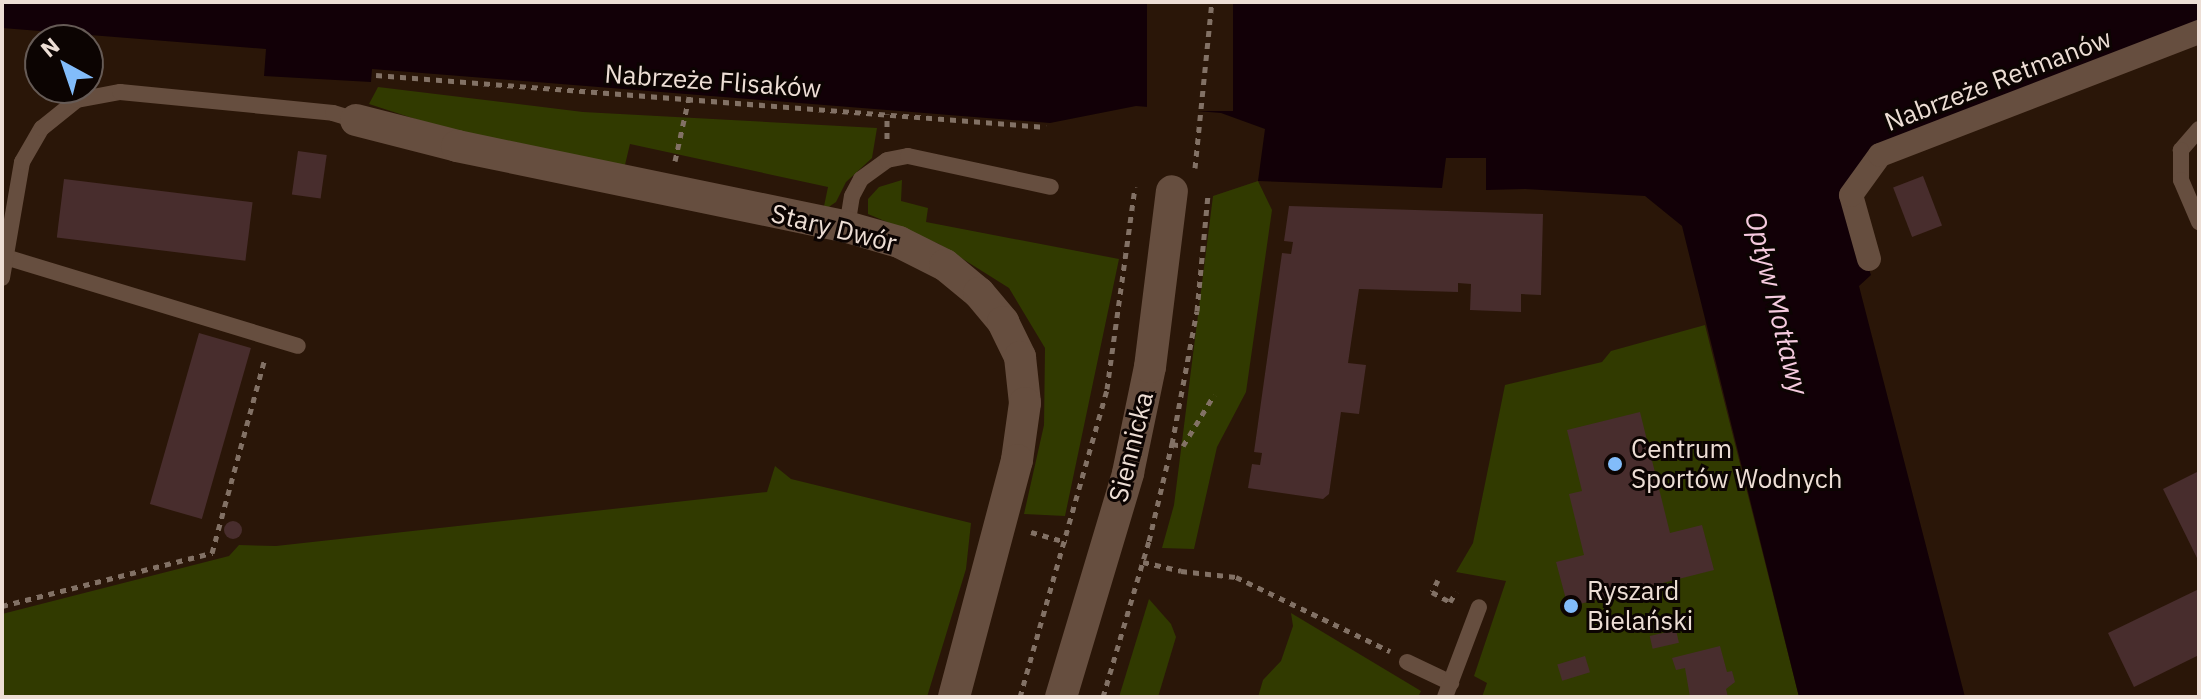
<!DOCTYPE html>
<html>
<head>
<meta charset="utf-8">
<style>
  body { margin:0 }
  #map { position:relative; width:2201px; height:699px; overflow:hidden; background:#2a1608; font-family:"IBM Plex Sans",sans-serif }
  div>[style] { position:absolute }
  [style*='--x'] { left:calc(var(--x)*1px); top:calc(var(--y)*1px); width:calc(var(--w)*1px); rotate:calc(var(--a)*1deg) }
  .green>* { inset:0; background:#313a00 }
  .water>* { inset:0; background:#120007 }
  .pier>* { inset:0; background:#2a1608; transform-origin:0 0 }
  .building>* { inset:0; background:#482d2d; transform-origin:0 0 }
  .round { border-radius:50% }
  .path>* { height:5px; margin-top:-2.5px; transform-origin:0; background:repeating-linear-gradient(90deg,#827165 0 6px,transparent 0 12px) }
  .service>* { height:16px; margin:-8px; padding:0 8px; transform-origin:8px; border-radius:8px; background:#664e3f }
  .pedestrian>* { height:24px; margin:-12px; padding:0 12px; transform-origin:12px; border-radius:12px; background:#664e3f }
  .minor>* { height:32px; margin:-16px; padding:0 16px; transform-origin:16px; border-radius:16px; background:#664e3f }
  .dots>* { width:22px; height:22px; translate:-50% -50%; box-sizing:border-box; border:4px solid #0c0402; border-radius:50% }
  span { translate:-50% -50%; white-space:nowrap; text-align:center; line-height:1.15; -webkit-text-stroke:6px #0c0402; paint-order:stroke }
  .street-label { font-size:26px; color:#edded5 }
  .poi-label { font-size:26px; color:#edded5 }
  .left { translate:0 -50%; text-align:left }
  .water-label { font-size:28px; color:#f5cade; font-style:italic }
  .frame { position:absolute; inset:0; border:4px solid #edded5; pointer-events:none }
  .north { position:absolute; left:24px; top:24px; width:80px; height:80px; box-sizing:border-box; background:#0c0402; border:2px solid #665b56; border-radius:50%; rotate:320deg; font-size:22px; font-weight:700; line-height:32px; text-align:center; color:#edded5 }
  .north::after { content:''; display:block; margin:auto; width:28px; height:36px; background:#82bcfa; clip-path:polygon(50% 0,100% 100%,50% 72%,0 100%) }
</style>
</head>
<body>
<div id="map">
  <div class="green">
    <div style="clip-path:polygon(378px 87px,583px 112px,877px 128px,872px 158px,846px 182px,836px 202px,823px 211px,828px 187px,630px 144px,624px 169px,443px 128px,369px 104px)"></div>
    <div style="clip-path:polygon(902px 180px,901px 201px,928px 208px,926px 222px,1119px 259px,1065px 516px,1024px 514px,1044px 425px,1045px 348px,1009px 288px,939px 244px,868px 214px,868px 199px,879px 187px)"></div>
    <div style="clip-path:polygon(1258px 181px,1272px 210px,1246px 392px,1217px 447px,1194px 549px,1162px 548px,1174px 505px,1213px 196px)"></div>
    <div style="clip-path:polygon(1705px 325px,1799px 697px,1482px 697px,1487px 683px,1474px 676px,1506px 581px,1456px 572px,1473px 543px,1505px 385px,1602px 362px,1611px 351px)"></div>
    <div style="clip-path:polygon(775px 466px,791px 479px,971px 523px,966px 569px,927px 697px,2px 697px,2px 614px,229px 556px,239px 545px,276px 546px,767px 492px)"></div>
    <div style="clip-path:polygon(1149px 599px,1171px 624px,1176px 637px,1158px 697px,1119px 697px)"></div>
    <div style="clip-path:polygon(1291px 613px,1421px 691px,1418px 697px,1258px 697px,1263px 680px,1281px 661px,1293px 626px)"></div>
  </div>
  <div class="water">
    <div style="clip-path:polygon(2px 2px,2199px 2px,2199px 27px,1876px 151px,1844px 197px,1871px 275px,1859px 286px,1965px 697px,1799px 697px,1682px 226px,1645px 196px,1525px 189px,1486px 190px,1486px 158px,1446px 158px,1442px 188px,1258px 181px,1265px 129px,1221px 113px,1136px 106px,1050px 123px,372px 69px,371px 82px,264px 76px,266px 49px,2px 28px)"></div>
  </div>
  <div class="pier">
    <div style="left:1147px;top:2px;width:86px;height:109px"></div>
  </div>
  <div class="building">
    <div style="left:298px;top:151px;width:29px;height:44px;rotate:8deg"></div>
    <div style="left:1923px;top:176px;width:53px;height:32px;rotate:69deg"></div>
    <div style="left:64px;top:179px;width:190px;height:59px;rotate:7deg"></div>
    <div style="clip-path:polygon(1289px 206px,1543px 214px,1541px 295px,1521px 294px,1521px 312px,1470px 310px,1471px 284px,1458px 283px,1458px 292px,1359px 289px,1348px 363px,1366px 365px,1359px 414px,1341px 412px,1329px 494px,1323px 499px,1248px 488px,1252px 464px,1260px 465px,1262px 453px,1254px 452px,1282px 253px,1291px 254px,1293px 242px,1284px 241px)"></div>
    <div style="left:199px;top:333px;width:54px;height:178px;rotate:16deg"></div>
    <div style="clip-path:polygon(1640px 412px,1670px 533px,1702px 525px,1714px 570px,1568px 607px,1556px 562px,1584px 555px,1569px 494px,1582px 491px,1567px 430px)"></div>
    <div style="clip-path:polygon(2199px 471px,2199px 562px,2163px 489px)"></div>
    <div class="round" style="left:224px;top:521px;width:18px;height:18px"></div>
    <div style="clip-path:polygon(2199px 589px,2199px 655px,2134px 687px,2108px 633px)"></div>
    <div style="left:1676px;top:630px;width:13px;height:27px;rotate:77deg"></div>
    <div style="clip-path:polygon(1720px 646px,1727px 672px,1732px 671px,1735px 682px,1726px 689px,1728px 697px,1690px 697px,1685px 668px,1676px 670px,1672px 658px)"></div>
    <div style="left:1585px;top:656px;width:17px;height:29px;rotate:73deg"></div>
  </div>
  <div class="path">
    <div style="--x:376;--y:75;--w:672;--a:4.44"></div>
    <div style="--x:887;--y:139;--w:25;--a:-90"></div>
    <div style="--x:675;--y:161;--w:70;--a:-77.6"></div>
    <div style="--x:1195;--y:168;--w:167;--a:-84.2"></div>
    <div style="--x:1172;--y:444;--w:11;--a:10"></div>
    <div style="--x:1183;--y:446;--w:60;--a:-58.7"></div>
    <div style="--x:1031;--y:532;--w:37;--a:16"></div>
    <div style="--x:1143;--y:562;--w:39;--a:13"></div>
    <div style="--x:1181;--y:571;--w:55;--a:6.2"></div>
    <div style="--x:1236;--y:577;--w:171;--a:25.7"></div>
    <div style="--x:1438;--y:580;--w:13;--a:117"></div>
    <div style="--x:1432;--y:592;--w:21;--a:29"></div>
    <div style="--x:1450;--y:602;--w:12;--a:-59"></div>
    <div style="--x:2;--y:606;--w:217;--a:-14.2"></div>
    <div style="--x:212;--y:553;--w:202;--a:-74.8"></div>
    <div style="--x:1020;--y:697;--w:320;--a:-74.2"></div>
    <div style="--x:1107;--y:389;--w:204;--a:-82.1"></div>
    <div style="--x:1103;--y:697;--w:163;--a:-73.6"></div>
    <div style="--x:1149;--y:541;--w:100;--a:-76.7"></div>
    <div style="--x:1172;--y:444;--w:135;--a:-79.4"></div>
    <div style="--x:1197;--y:311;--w:117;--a:-84.6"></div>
  </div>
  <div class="service">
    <div style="--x:2199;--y:129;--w:28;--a:131"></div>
    <div style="--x:2181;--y:150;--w:30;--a:90"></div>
    <div style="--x:2181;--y:180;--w:46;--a:66.8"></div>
    <div style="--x:847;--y:227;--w:31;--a:-81"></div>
    <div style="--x:852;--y:196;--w:19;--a:-62"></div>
    <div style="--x:861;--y:179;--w:32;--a:-36"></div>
    <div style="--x:887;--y:160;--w:21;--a:-11"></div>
    <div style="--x:908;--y:156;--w:146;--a:12.2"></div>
    <div style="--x:2;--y:256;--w:309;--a:16.9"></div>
    <div style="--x:2;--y:278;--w:118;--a:-80.2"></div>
    <div style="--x:22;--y:162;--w:39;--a:-60"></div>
    <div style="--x:42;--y:128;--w:45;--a:-38.7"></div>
    <div style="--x:77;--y:100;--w:44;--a:-10.5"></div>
    <div style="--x:120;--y:92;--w:214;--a:5.6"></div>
    <div style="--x:333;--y:113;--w:24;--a:17"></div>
    <div style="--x:1407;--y:662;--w:49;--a:25.5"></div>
    <div style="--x:1445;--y:697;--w:96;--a:-69.3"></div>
  </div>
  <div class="pedestrian">
    <div style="--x:1869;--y:259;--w:66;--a:-105.7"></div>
    <div style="--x:1851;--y:195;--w:49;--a:-54.1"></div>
    <div style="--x:1880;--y:155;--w:342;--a:-21.1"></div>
  </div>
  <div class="minor">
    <div style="--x:356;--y:120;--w:104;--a:14.4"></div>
    <div style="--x:457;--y:146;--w:398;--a:11.7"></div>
    <div style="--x:847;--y:227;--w:54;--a:16.1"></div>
    <div style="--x:899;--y:242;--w:51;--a:26.6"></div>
    <div style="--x:945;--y:265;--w:44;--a:39.5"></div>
    <div style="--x:979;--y:293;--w:38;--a:50"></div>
    <div style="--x:1003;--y:322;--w:39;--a:64"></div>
    <div style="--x:1020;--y:357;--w:46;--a:83.8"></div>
    <div style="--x:1025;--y:403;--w:58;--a:98"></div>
    <div style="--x:1017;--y:460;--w:245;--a:104.9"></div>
    <div style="--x:1061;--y:697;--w:234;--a:-73.3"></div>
    <div style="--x:1128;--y:473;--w:108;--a:-78.3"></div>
    <div style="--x:1150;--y:367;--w:177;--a:-82.9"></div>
  </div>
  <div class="dots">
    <div style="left:1615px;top:464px;background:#82bcfa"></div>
    <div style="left:1571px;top:606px;background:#82bcfa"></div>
  </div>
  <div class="street-label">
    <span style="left:1998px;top:80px;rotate:-21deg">Nabrzeże Retmanów</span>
    <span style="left:713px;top:81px;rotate:4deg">Nabrzeże Flisaków</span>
    <span style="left:834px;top:228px;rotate:14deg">Stary Dwór</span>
    <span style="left:1131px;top:447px;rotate:-76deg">Siennicka</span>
  </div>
  <div class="poi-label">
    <span class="left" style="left:1631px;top:464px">Centrum<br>Sportów Wodnych</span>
    <span class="left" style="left:1587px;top:606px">Ryszard<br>Bielański</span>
  </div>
  <div class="water-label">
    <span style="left:1777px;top:303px;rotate:76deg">Opływ Motławy</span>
  </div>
  <div class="frame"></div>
  <div class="north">N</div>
</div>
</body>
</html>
